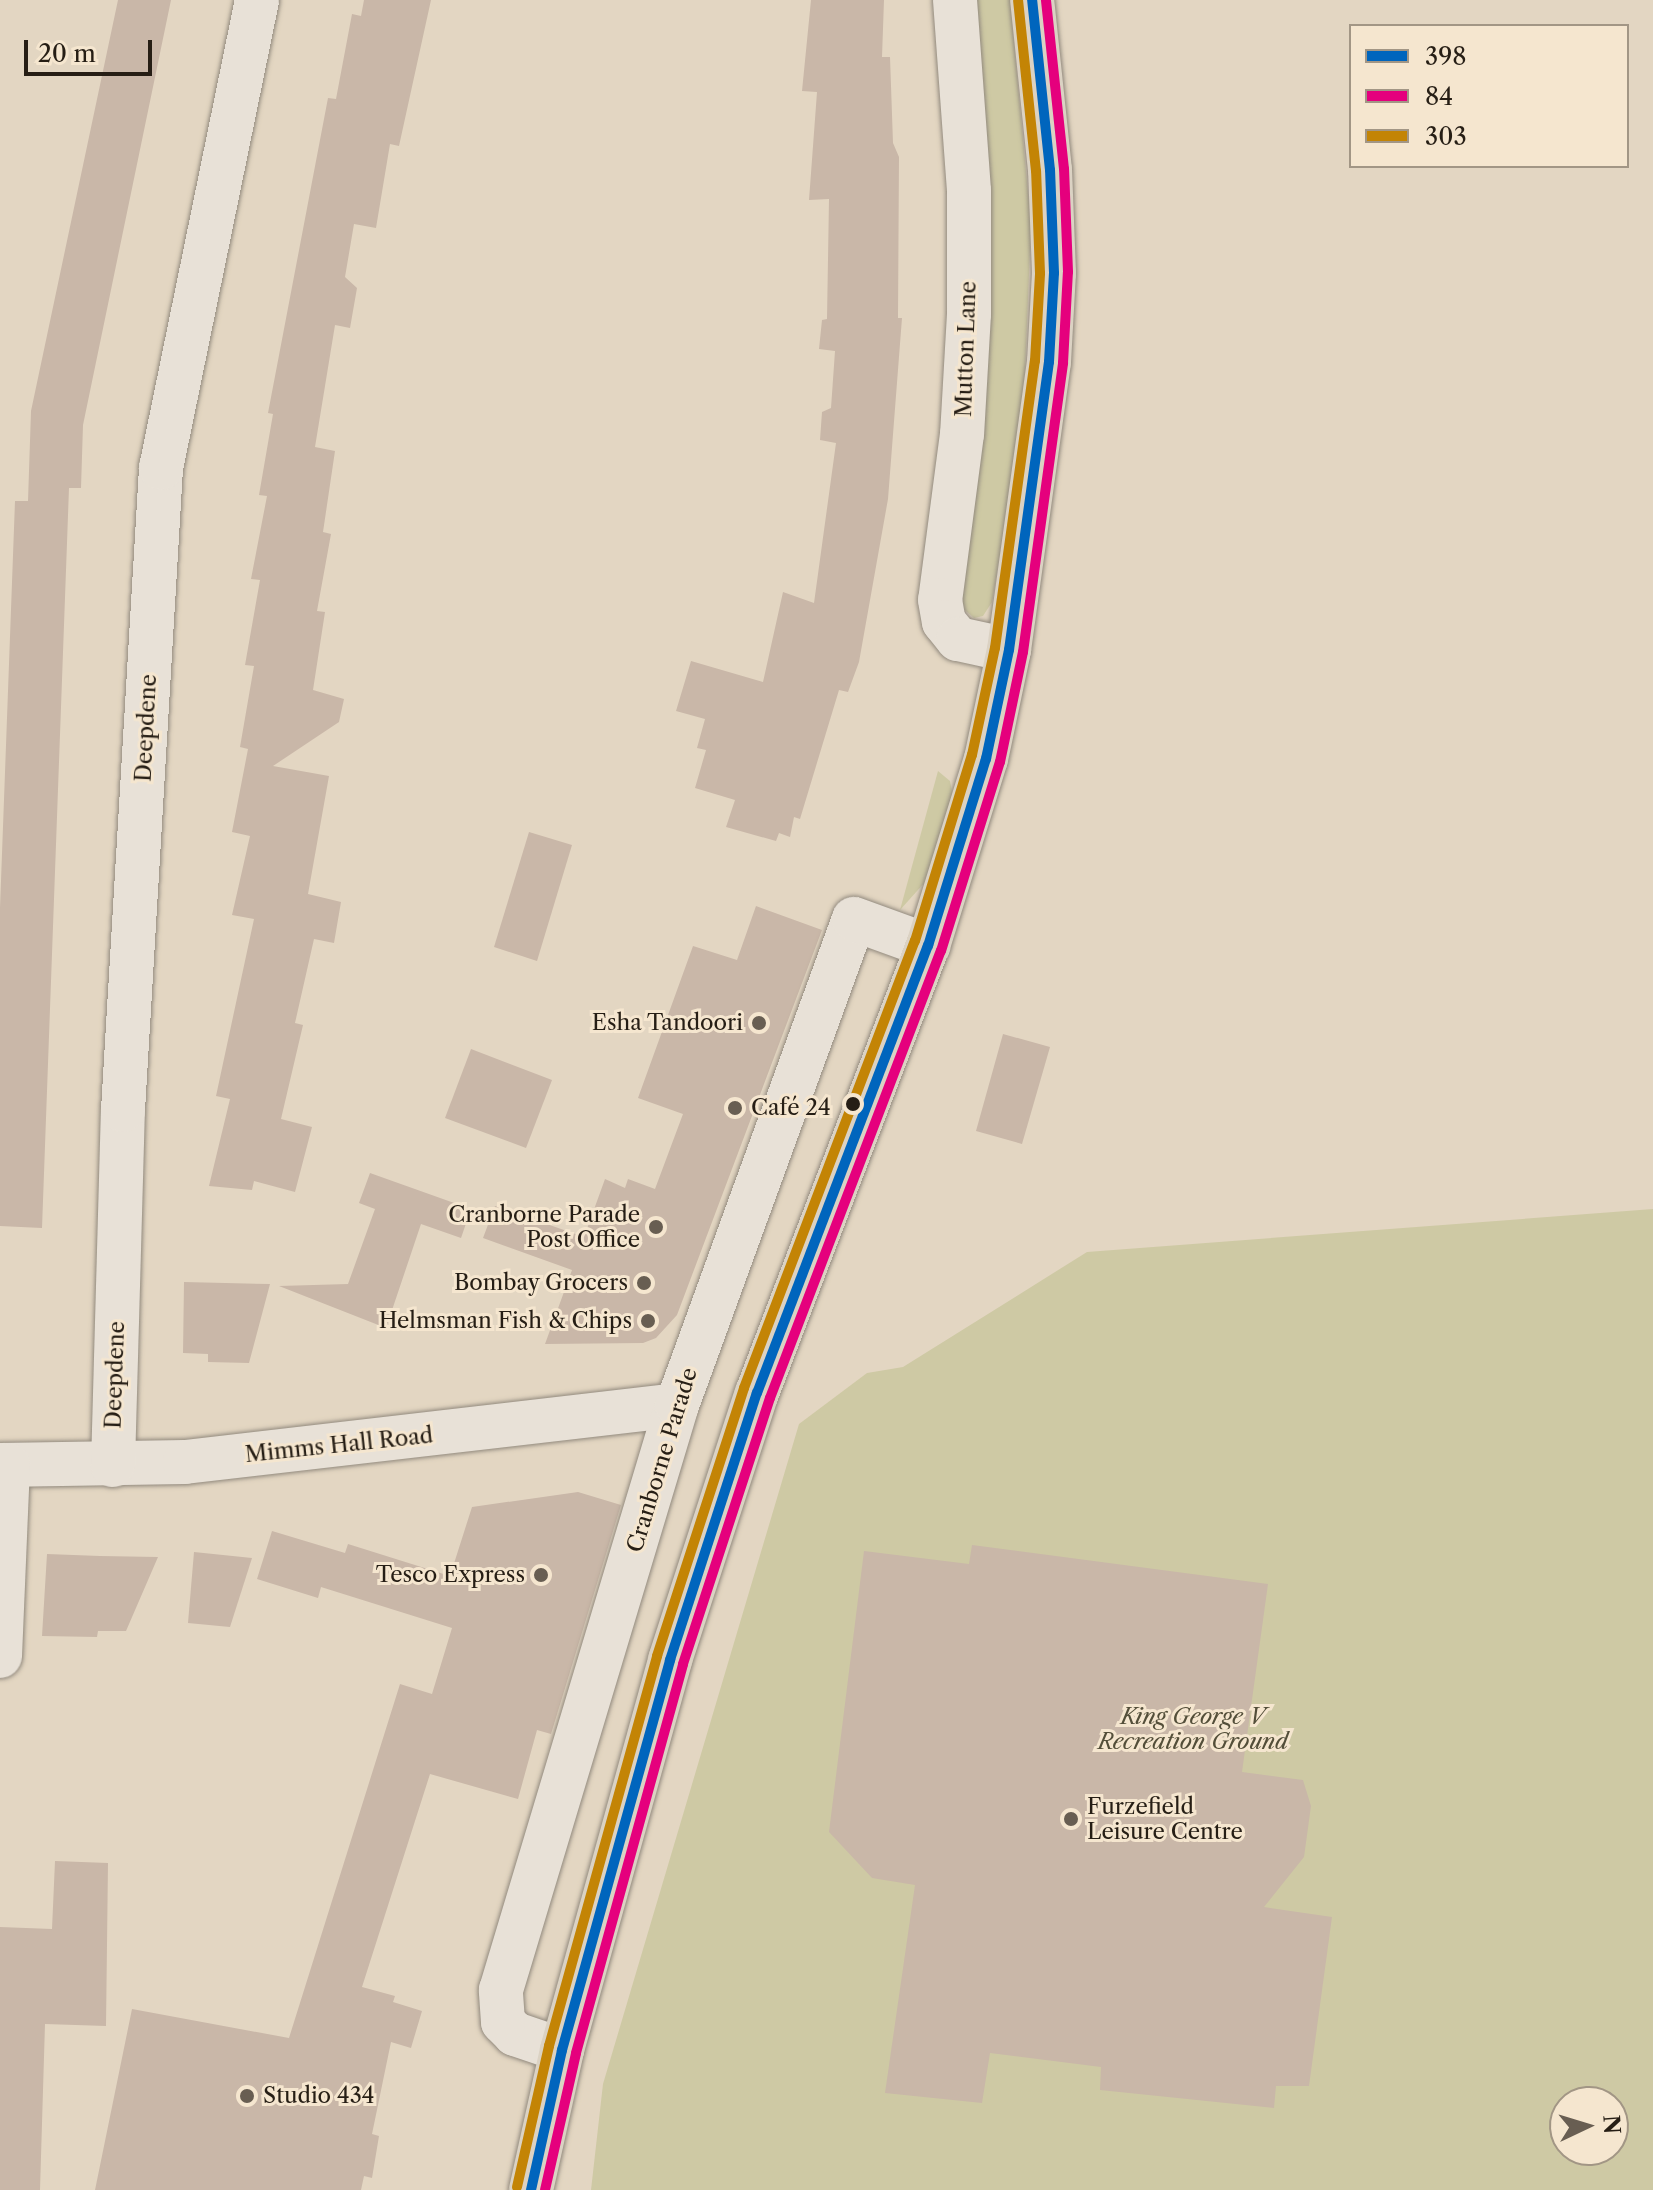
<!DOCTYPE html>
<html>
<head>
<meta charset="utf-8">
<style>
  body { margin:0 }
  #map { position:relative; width:1653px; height:2190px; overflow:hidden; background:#e3d6c2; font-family:"Libre Caslon Text",serif }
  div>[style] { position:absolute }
  .green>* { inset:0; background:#cec9a4 }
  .building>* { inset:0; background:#c9b7a8 }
  .roads { filter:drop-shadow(0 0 2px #928a7e) drop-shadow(0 0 2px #928a7e) }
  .minor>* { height:44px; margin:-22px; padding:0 22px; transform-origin:22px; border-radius:22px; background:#e8e1d7 }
  .major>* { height:44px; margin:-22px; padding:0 22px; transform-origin:22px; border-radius:22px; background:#dbd2c3 }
  .bus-1>* { height:10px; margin:-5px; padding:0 5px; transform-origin:5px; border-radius:5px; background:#0065bd }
  .bus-2>* { height:10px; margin:-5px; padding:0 5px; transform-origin:5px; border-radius:5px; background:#e5007d }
  .bus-3>* { height:10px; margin:-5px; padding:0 5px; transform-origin:5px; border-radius:5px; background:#c38405 }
  .dots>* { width:22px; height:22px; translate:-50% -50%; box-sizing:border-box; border:4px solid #f5e6cf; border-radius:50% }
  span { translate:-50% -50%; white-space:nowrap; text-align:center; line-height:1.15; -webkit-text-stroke:6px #f5e6cf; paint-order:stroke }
  .street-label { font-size:22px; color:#261e15 }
  .poi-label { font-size:22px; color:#261e15 }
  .right { translate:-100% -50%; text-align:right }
  .left { translate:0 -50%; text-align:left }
  .park-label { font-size:22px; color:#534e39; font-style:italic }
  .legend { position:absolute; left:1349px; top:24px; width:280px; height:144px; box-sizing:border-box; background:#f5e6cf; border:2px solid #a29685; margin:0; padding:10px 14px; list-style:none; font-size:24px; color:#261e15 }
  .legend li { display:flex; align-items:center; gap:16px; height:40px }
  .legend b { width:40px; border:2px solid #a29685 }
  .north { position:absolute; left:1549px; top:2086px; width:80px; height:80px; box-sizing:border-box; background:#f5e6cf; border:2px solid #a29685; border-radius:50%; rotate:86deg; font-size:22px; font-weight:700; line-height:32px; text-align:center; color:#261e15 }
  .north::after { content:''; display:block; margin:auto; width:28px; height:36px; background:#685e52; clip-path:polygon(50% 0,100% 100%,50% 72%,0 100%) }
  .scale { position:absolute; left:24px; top:40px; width:128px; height:36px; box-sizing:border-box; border:4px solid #261e15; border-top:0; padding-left:10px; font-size:24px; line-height:28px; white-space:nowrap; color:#261e15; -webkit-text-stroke:6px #f5e6cf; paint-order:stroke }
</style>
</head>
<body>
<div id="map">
  <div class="green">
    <i style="clip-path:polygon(974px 0,1010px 0,1031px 225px,1025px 372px,1014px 471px,992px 602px,983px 616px,974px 618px,959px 605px)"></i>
    <i style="clip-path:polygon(938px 771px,950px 781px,953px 797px,926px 881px,900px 910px)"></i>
    <i style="clip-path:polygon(evenodd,1653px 1209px,1653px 2190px,591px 2190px,603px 2084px,799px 1424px,867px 1373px,903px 1367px,1087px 1252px,1653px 1209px,1565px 2102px,1613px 2102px,1613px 2150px,1565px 2150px,1565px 2102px)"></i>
  </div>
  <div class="building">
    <i style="clip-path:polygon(118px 0,171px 0,83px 425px,81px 488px,69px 488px,42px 1228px,0 1226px,0 908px,15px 501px,28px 501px,31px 411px)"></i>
    <i style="clip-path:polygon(364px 0,431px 0,399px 146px,390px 144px,376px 228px,354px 224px,345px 277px,357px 288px,350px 328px,335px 325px,315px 447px,335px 451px,323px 532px,331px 534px,317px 611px,325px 612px,313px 690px,344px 699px,339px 722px,273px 766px,329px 776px,308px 894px,341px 902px,334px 943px,314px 939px,295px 1023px,303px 1025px,281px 1119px,312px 1127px,295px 1192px,254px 1181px,252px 1190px,209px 1186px,230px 1099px,216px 1096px,254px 919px,232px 915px,250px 836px,232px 832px,248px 749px,240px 747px,254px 666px,245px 665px,260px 580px,251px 579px,267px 496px,259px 495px,273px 414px,268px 413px,328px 98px,336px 99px,352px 14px,361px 16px)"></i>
    <i style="clip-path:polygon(811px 0,884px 0,882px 57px,890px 57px,893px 143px,899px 157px,898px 318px,902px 318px,888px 499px,859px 662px,848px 692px,839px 690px,800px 819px,794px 817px,790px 837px,779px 833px,776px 841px,726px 827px,735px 800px,695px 788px,706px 750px,697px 748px,705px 719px,676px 711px,691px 661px,763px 682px,783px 592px,814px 603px,836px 443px,820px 440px,822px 412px,831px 408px,835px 351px,819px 349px,822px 320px,827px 319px,829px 199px,809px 200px,817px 92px,802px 91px)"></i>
    <i style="clip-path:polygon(529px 832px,572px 845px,537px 961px,494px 947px)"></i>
    <i style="clip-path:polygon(756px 906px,822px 930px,677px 1315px,656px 1338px,643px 1343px,545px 1344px,572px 1270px,483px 1238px,495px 1206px,584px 1237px,605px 1179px,625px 1188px,628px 1179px,655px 1189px,683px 1114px,638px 1098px,693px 946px,737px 960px)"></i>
    <i style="clip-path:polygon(1003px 1034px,1050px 1047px,1022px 1144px,976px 1131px)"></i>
    <i style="clip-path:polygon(471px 1049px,552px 1080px,526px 1148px,445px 1118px)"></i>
    <i style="clip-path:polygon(370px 1173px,471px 1209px,461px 1238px,421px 1224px,386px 1328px,279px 1286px,348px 1284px,375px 1209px,359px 1203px)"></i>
    <i style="clip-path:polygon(184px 1282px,270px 1284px,249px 1363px,208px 1362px,208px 1354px,183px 1353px)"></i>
    <i style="clip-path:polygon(578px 1492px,621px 1505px,551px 1734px,537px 1730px,518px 1799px,430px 1774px,362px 1987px,395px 1996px,393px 2002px,422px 2011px,411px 2048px,391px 2042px,372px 2134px,379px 2136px,372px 2178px,364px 2176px,361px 2190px,95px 2190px,132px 2009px,289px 2038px,400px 1684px,432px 1694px,452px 1628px,321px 1587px,318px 1598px,257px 1579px,272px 1531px,345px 1553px,348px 1544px,450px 1576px,472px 1507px)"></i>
    <i style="clip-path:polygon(972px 1545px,1268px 1584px,1242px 1772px,1303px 1780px,1311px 1806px,1304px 1857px,1264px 1907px,1332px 1917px,1309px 2086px,1276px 2086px,1274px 2108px,1100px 2090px,1101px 2067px,990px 2053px,982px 2103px,885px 2093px,915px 1885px,872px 1878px,829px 1832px,864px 1551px,969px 1564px)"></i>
    <i style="clip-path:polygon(194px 1552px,252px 1558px,230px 1627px,188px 1623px)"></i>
    <i style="clip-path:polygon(47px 1554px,100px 1556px,158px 1557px,126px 1631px,98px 1631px,97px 1637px,42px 1636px)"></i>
    <i style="clip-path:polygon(55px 1861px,108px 1863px,106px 2026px,45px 2024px,40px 2190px,0 2190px,0 1927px,52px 1929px)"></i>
  </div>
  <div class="roads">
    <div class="minor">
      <i style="left:955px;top:0;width:192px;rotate:85.8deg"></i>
      <i style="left:969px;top:191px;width:123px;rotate:90deg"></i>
      <i style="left:969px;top:314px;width:120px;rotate:93.3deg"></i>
      <i style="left:962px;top:434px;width:167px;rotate:97.5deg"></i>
      <i style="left:940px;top:600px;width:22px;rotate:80deg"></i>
      <i style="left:944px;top:622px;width:22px;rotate:51deg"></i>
      <i style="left:958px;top:639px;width:52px;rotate:12.2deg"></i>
      <i style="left:0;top:1465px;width:185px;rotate:-0.9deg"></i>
      <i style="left:185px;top:1462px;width:495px;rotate:-6.6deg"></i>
      <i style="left:113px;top:1465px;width:355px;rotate:-88.4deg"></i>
      <i style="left:123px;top:1110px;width:643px;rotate:-86.61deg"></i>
      <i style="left:161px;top:468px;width:478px;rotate:-78.4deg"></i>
      <i style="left:0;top:1656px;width:191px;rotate:-87.6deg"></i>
      <i style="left:562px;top:2050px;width:50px;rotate:-161.2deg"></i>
      <i style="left:515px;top:2034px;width:17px;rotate:-135deg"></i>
      <i style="left:503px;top:2022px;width:32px;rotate:-94deg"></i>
      <i style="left:501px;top:1990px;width:611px;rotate:-73.26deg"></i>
      <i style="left:677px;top:1405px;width:517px;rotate:-69.99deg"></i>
      <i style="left:854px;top:919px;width:79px;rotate:20deg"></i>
    </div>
    <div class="major">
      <i style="left:531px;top:2190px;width:143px;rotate:-77.5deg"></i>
      <i style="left:562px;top:2050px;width:405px;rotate:-74.5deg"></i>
      <i style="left:670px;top:1660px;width:281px;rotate:-72deg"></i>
      <i style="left:757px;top:1393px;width:479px;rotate:-69.1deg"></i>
      <i style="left:928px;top:946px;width:196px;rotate:-72.8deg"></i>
      <i style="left:986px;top:759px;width:111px;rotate:-78.1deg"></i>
      <i style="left:1009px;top:650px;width:291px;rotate:-82.1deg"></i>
      <i style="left:1049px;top:362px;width:89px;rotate:-86.8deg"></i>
      <i style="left:1054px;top:273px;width:103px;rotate:-92.2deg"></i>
      <i style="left:1050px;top:170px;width:171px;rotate:-96deg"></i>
    </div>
  </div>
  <div class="bus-1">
    <i style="left:531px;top:2190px;width:143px;rotate:-77.5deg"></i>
    <i style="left:562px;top:2050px;width:405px;rotate:-74.5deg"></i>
    <i style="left:670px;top:1660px;width:281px;rotate:-72deg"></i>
    <i style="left:757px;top:1393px;width:479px;rotate:-69.1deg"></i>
    <i style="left:928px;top:946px;width:196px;rotate:-72.8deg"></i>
    <i style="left:986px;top:759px;width:111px;rotate:-78.1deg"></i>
    <i style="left:1009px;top:650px;width:291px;rotate:-82.1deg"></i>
    <i style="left:1049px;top:362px;width:89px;rotate:-86.8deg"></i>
    <i style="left:1054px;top:273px;width:103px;rotate:-92.2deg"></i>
    <i style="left:1050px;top:170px;width:171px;rotate:-96deg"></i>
  </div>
  <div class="bus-2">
    <i style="left:545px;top:2190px;width:140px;rotate:-77.2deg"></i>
    <i style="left:576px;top:2053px;width:403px;rotate:-74.6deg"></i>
    <i style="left:683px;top:1664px;width:280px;rotate:-71.9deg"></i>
    <i style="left:770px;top:1398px;width:479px;rotate:-69.1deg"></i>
    <i style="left:941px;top:951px;width:198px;rotate:-72.7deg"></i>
    <i style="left:1000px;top:762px;width:112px;rotate:-78.2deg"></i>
    <i style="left:1023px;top:652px;width:292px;rotate:-82.1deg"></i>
    <i style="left:1063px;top:363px;width:91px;rotate:-86.9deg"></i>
    <i style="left:1068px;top:272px;width:103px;rotate:-92.2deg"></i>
    <i style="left:1064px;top:169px;width:170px;rotate:-96.1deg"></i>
  </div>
  <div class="bus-3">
    <i style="left:517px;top:2187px;width:145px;rotate:-77.2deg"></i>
    <i style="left:549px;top:2046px;width:405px;rotate:-74.5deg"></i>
    <i style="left:657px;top:1656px;width:282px;rotate:-72deg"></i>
    <i style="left:744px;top:1388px;width:479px;rotate:-69.1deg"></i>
    <i style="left:915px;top:941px;width:195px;rotate:-73deg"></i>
    <i style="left:972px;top:755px;width:109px;rotate:-77.9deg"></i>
    <i style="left:995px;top:648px;width:290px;rotate:-82.1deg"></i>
    <i style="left:1035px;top:361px;width:88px;rotate:-86.7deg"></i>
    <i style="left:1040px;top:273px;width:102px;rotate:-92.2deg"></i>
    <i style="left:1036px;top:171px;width:171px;rotate:-96deg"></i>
  </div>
  <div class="dots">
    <i style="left:759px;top:1023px;background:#685e52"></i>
    <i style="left:853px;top:1104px;background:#261e15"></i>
    <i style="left:735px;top:1108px;background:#685e52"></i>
    <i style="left:656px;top:1227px;background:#685e52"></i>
    <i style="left:644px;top:1283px;background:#685e52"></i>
    <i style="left:648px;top:1321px;background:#685e52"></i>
    <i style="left:541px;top:1575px;background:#685e52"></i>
    <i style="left:1071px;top:1819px;background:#685e52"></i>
    <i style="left:247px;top:2096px;background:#685e52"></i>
  </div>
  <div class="street-label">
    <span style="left:966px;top:349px;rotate:-88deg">Mutton Lane</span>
    <span style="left:146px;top:728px;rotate:-87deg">Deepdene</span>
    <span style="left:115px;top:1375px;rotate:-88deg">Deepdene</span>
    <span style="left:339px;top:1445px;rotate:-6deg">Mimms Hall Road</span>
    <span style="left:662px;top:1460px;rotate:-73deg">Cranborne Parade</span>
  </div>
  <div class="poi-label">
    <span class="right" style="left:743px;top:1023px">Esha Tandoori</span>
    <span class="left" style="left:751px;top:1108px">Café 24</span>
    <span class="right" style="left:640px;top:1227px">Cranborne Parade<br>Post Office</span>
    <span class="right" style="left:628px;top:1283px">Bombay Grocers</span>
    <span class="right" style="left:632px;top:1321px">Helmsman Fish &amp; Chips</span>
    <span class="right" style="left:525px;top:1575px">Tesco Express</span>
    <span class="left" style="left:1087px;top:1819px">Furzefield<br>Leisure Centre</span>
    <span class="left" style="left:263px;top:2096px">Studio 434</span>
  </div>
  <div class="park-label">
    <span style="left:1193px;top:1729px">King George V<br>Recreation Ground</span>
  </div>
  <ul class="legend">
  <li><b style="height:10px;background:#0065bd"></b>398</li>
  <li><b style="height:10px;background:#e5007d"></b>84</li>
  <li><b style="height:10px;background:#c38405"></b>303</li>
  </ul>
  <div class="north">N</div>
  <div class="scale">20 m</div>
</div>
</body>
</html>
